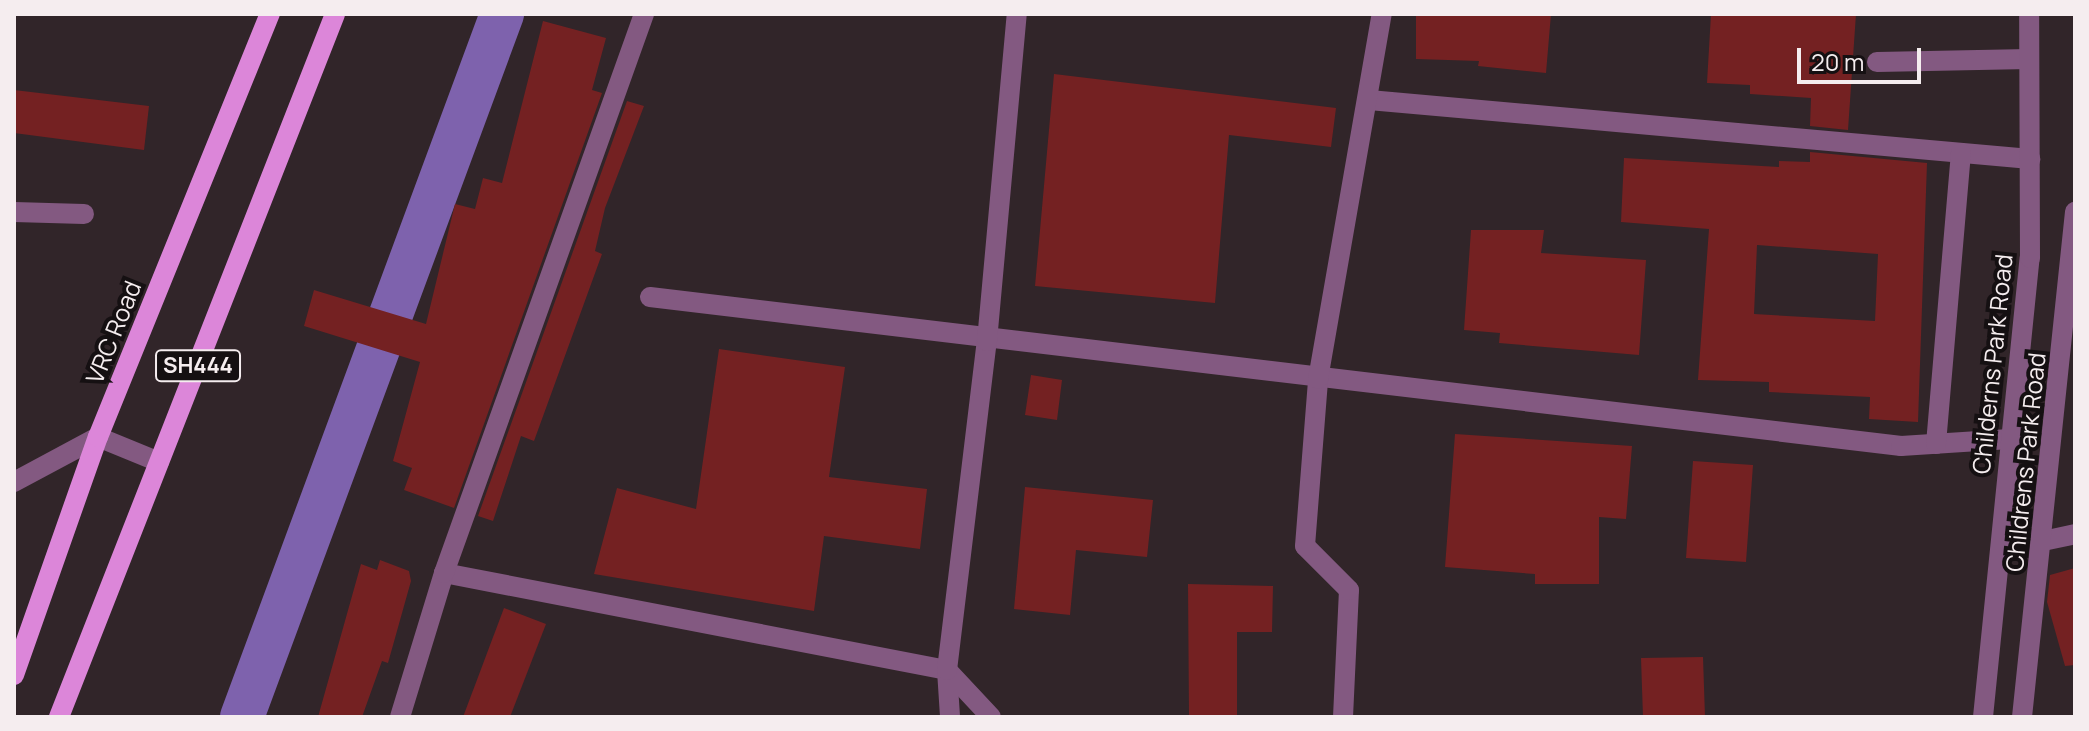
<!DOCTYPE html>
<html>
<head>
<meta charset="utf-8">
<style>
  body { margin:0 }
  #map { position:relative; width:2089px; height:731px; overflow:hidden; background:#312529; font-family:Manrope,sans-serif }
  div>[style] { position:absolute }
  .canal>* { height:44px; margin:-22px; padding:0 22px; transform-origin:22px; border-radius:22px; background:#7e62ad }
  .building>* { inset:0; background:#742122 }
  .minor>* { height:20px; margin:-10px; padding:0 10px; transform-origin:10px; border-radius:10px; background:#835981 }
  .tertiary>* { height:20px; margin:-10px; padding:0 10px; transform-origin:10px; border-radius:10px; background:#835981 }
  .primary>* { height:20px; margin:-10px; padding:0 10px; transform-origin:10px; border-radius:10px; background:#dc86d9 }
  span { translate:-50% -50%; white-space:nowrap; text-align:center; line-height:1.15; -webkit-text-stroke:8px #151012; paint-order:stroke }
  .shield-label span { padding:2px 6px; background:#151012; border:2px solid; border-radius:6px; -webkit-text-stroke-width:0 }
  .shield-label { font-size:22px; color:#f5edef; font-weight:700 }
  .street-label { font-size:24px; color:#f5edef }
  .frame { position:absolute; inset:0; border:16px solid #f5edef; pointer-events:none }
  .scale { position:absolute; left:1797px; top:48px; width:124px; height:36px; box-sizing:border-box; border:4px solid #f5edef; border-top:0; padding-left:10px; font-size:24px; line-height:28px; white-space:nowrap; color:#f5edef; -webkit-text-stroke:6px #151012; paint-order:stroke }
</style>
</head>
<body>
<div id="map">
  <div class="canal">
    <i style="left:242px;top:717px;width:750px;rotate:-69.7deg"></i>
  </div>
  <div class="building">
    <i style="clip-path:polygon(1416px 14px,1551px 14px,1546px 73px,1478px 66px,1479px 61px,1416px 59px)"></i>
    <i style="clip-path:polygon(1711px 14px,1856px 14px,1848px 130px,1810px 126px,1811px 98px,1750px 94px,1750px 85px,1707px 83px)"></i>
    <i style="clip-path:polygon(543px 21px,606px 38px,592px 90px,602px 93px,454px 508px,404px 490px,412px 468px,393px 461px,420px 362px,304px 326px,314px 290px,426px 324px,455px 204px,475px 209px,483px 178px,502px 183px)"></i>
    <i style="clip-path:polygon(1054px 74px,1336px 108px,1331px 147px,1229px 135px,1215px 303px,1035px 286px)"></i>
    <i style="clip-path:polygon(14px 90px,149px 106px,144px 150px,14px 133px)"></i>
    <i style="clip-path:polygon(627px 101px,644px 106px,605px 208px,595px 251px,602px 254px,534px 441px,521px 436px,493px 521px,478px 516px)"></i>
    <i style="clip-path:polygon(evenodd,1810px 152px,1927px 163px,1918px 422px,1869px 419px,1870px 397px,1769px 392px,1769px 382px,1698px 380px,1709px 229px,1621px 222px,1624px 158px,1779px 167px,1779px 161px,1810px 162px,1810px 152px,1757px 245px,1878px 254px,1875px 321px,1754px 314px,1757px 245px)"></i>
    <i style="clip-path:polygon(1471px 230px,1544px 230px,1541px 253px,1646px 260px,1639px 355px,1499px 343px,1500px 333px,1464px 330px)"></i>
    <i style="clip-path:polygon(719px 349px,845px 367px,829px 477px,927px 489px,920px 549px,824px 536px,814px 611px,594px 574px,617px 488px,696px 509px)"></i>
    <i style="clip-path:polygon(1031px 375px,1062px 380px,1057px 420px,1025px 415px)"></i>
    <i style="clip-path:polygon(1455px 434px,1632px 446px,1626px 519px,1599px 517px,1599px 584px,1535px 584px,1535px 574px,1445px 567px)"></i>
    <i style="clip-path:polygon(1693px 461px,1753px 465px,1746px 562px,1686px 558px)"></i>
    <i style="clip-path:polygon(1025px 487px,1153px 500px,1147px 557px,1076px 550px,1070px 615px,1014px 609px)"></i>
    <i style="clip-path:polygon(380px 560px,409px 571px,411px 581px,388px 663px,382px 661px,362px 717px,318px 717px,361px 564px,377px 570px)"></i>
    <i style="clip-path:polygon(2075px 568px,2075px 665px,2065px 666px,2047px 602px,2050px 575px)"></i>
    <i style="clip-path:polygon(1188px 584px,1273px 586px,1272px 632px,1237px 632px,1237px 717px,1189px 717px)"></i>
    <i style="clip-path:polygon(504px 608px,546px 624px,510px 717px,463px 717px)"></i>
    <i style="clip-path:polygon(1703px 657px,1705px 717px,1643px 717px,1641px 658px)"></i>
  </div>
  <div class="minor">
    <i style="left:1877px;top:62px;width:152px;rotate:-1.1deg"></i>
    <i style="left:1369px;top:100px;width:664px;rotate:5.1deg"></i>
    <i style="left:14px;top:212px;width:70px;rotate:1.6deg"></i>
    <i style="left:650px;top:297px;width:1260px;rotate:6.79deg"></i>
    <i style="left:1901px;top:446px;width:109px;rotate:-3.7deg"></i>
    <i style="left:1936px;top:444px;width:292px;rotate:-85.1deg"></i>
    <i style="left:14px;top:482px;width:95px;rotate:-28.2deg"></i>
    <i style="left:98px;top:437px;width:66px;rotate:22.3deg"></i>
    <i style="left:2043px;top:541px;width:33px;rotate:-12deg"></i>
    <i style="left:444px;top:573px;width:512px;rotate:10.92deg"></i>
    <i style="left:947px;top:670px;width:47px;rotate:86.3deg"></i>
    <i style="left:400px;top:717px;width:151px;rotate:-73deg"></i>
    <i style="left:444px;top:573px;width:594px;rotate:-70.31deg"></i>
    <i style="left:991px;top:717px;width:64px;rotate:-133.1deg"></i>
    <i style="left:947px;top:670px;width:331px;rotate:-83.1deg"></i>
    <i style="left:987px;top:341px;width:328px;rotate:-84.8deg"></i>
    <i style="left:1343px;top:717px;width:127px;rotate:-87.3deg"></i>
    <i style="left:1349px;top:590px;width:62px;rotate:-135deg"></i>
    <i style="left:1305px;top:546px;width:168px;rotate:-85.5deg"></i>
    <i style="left:1318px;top:379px;width:371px;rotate:-80.1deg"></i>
  </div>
  <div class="tertiary">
    <i style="left:1983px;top:717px;width:461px;rotate:-84.2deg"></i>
    <i style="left:2030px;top:258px;width:244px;rotate:-90.2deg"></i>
    <i style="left:2022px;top:717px;width:508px;rotate:-84.01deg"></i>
  </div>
  <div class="primary">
    <i style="left:14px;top:675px;width:252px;rotate:-70.6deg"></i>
    <i style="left:98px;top:437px;width:457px;rotate:-67.9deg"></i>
    <i style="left:59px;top:717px;width:755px;rotate:-68.56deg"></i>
  </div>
  <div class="shield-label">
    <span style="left:198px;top:366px">SH444</span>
  </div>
  <div class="street-label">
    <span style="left:113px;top:332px;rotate:-68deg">VRC Road</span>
    <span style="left:1992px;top:364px;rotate:-84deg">Childerns Park Road</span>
    <span style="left:2025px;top:462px;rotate:-84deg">Childrens Park Road</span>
  </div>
  <div class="frame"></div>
  <div class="scale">20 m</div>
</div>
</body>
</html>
